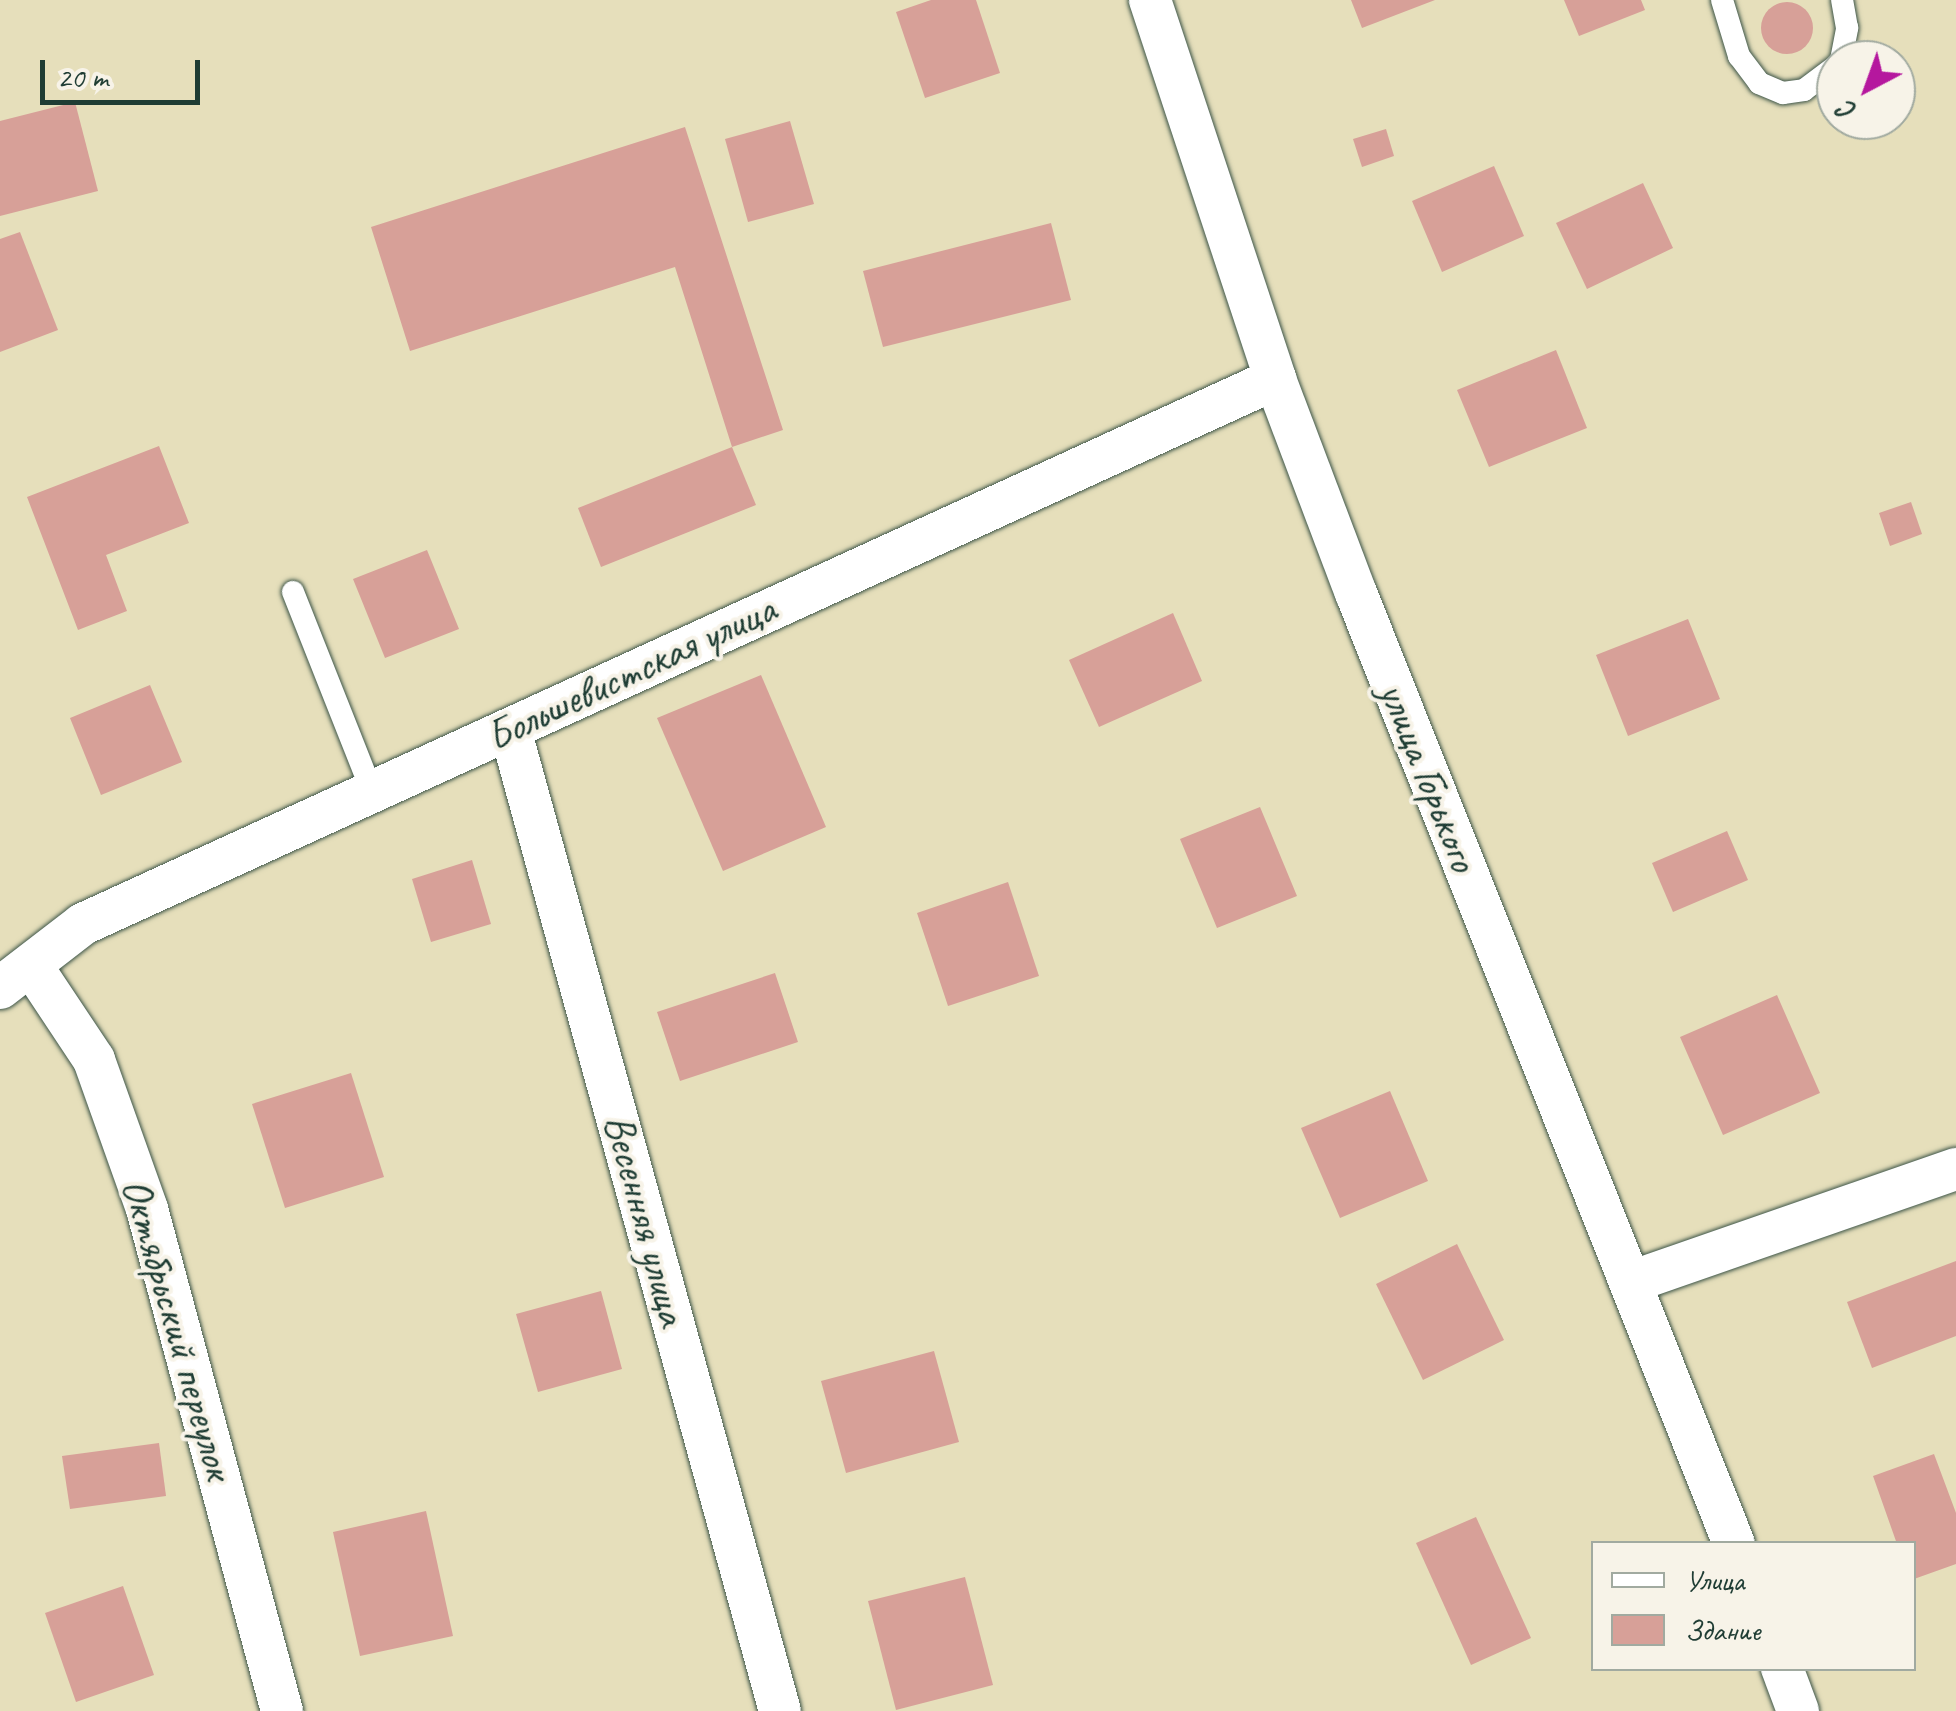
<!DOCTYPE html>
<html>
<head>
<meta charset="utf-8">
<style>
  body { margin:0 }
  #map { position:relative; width:1956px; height:1711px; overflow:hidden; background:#e6dfbb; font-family:Caveat,sans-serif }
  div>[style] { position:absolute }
  .building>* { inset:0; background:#d7a098 }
  .round { border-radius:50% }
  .roads { filter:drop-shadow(0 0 2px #3d5548) drop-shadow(0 0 2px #3d5548) }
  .lane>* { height:22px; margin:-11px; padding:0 11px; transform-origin:11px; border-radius:11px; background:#fff }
  .street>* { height:42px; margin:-21px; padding:0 21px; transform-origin:21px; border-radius:21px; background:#fff }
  span { translate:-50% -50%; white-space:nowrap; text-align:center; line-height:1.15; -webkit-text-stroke:8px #f7f3e8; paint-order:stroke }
  .street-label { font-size:42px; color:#1f3d34 }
  .legend { position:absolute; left:1591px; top:1541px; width:325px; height:130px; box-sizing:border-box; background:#f7f3e8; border:2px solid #a1aaa0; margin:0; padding:12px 18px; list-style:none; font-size:30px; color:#1f3d34 }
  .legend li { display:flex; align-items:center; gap:20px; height:50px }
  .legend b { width:50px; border:2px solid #a1aaa0 }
  .north { position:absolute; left:1816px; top:40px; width:100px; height:100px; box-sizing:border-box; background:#f7f3e8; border:2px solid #a1aaa0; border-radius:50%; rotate:221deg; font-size:28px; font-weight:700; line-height:40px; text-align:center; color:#1f3d34 }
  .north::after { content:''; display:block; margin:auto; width:35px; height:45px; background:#b5179e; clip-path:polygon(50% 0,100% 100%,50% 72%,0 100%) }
  .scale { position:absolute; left:40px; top:60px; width:160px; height:45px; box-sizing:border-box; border:5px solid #1f3d34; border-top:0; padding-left:12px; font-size:30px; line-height:35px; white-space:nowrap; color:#1f3d34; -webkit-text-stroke:8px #f7f3e8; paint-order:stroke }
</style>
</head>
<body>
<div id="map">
  <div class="building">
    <i style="clip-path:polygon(931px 0,976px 0,1000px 73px,925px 98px,896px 12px)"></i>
    <i style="clip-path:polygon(1351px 0,1435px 0,1362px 28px)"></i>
    <i style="clip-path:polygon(1564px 0,1641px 0,1645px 10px,1579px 36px)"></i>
    <i class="round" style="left:1761px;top:2px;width:52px;height:52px"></i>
    <i style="clip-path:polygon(75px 102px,98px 191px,0 216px,0 121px)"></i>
    <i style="clip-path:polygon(790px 121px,814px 204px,748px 222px,725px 139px)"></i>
    <i style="clip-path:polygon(685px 127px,783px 430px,732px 447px,675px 267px,410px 351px,371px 227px)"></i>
    <i style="clip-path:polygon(1386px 129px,1394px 156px,1362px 167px,1353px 139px)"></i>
    <i style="clip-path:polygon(1494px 166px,1524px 236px,1442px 272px,1412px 201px)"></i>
    <i style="clip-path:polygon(1643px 183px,1673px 248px,1587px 289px,1556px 223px)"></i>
    <i style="clip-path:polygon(1051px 223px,1071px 300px,883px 347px,863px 271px)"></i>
    <i style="clip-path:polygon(20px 232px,58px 330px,0 352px,0 239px)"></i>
    <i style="clip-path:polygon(1556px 350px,1587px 428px,1489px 467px,1457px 390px)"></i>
    <i style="clip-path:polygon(159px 446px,189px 523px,106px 555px,127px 611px,78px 630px,27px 497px)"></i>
    <i style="clip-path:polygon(732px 447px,756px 505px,601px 567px,578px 508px)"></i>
    <i style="clip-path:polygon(1911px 502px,1922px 534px,1890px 546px,1879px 513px)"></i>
    <i style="clip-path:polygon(427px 550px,459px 629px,385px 658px,353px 579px)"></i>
    <i style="clip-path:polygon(1173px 613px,1202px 681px,1099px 727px,1069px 660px)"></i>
    <i style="clip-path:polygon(1688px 619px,1720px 699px,1628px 736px,1596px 655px)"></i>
    <i style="clip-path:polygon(761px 675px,826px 827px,723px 871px,657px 718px)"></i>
    <i style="clip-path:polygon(150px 685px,182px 762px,101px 795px,70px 718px)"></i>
    <i style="clip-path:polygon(1260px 807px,1297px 896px,1217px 928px,1180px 839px)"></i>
    <i style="clip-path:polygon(1727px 831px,1748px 880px,1673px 912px,1652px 863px)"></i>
    <i style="clip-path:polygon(472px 860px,491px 924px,431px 942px,412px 879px)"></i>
    <i style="clip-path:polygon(1008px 882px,1039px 976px,948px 1006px,917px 913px)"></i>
    <i style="clip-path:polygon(775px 973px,798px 1042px,680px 1081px,657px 1012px)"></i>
    <i style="clip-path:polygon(1777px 995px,1820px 1093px,1723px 1135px,1680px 1037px)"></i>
    <i style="clip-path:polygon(351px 1073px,384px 1177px,285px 1208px,252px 1104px)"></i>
    <i style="clip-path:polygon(1390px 1091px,1428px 1181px,1340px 1218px,1301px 1128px)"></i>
    <i style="clip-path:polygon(1457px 1244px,1504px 1340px,1423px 1380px,1376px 1284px)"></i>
    <i style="clip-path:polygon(1956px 1261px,1956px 1336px,1872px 1368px,1847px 1302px)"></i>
    <i style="clip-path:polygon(601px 1291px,622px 1369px,538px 1392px,516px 1314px)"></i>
    <i style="clip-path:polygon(934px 1351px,959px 1442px,846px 1473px,821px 1381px)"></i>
    <i style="clip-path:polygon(159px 1443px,166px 1496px,70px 1509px,62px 1456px)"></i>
    <i style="clip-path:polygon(1934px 1454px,1956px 1513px,1956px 1564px,1914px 1579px,1914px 1544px,1897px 1544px,1873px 1476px)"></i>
    <i style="clip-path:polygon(426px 1511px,453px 1636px,360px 1656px,333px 1532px)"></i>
    <i style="clip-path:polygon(1476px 1517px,1531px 1638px,1471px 1665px,1416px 1543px)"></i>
    <i style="clip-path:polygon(965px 1577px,993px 1685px,896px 1710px,868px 1601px)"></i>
    <i style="clip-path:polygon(123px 1586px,154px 1675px,76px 1702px,45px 1613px)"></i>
  </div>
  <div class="roads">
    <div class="lane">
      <i style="left:1722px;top:0;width:59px;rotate:73.1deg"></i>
      <i style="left:1739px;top:56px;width:34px;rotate:53deg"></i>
      <i style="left:1759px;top:83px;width:26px;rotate:23deg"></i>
      <i style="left:1783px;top:93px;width:21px;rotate:-8deg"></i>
      <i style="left:1804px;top:90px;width:40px;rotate:-37deg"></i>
      <i style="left:1841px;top:60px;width:33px;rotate:-79deg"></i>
      <i style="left:1847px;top:28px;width:28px;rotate:-100deg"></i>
      <i style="left:293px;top:592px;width:215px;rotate:68.4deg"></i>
    </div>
    <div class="street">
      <i style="left:1150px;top:0;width:399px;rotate:71.7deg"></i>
      <i style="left:1275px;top:379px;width:229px;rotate:69.3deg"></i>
      <i style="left:1356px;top:593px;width:1023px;rotate:68.32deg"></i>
      <i style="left:510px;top:729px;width:1018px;rotate:74.63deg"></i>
      <i style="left:31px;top:965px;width:114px;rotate:56.4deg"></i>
      <i style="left:94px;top:1060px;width:158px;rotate:70.4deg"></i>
      <i style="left:147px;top:1209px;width:520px;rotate:74.95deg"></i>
      <i style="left:0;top:988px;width:105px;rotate:-37.6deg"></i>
      <i style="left:83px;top:924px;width:1311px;rotate:-24.57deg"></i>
      <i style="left:1631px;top:1282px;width:344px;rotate:-19.2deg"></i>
      <i style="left:1782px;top:1668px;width:46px;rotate:69.6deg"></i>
    </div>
  </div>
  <div class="street-label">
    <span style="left:631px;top:673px;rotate:-25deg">Большевистская улица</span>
    <span style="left:1428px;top:777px;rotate:68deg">улица Горького</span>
    <span style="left:645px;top:1220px;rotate:75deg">Весенняя улица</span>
    <span style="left:177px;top:1329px;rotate:74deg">Октябрьский переулок</span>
  </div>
  <ul class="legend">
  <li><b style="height:12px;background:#fff"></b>Улица</li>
  <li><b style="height:28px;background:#d7a098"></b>Здание</li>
  </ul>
  <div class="north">С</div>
  <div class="scale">20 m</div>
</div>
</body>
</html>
